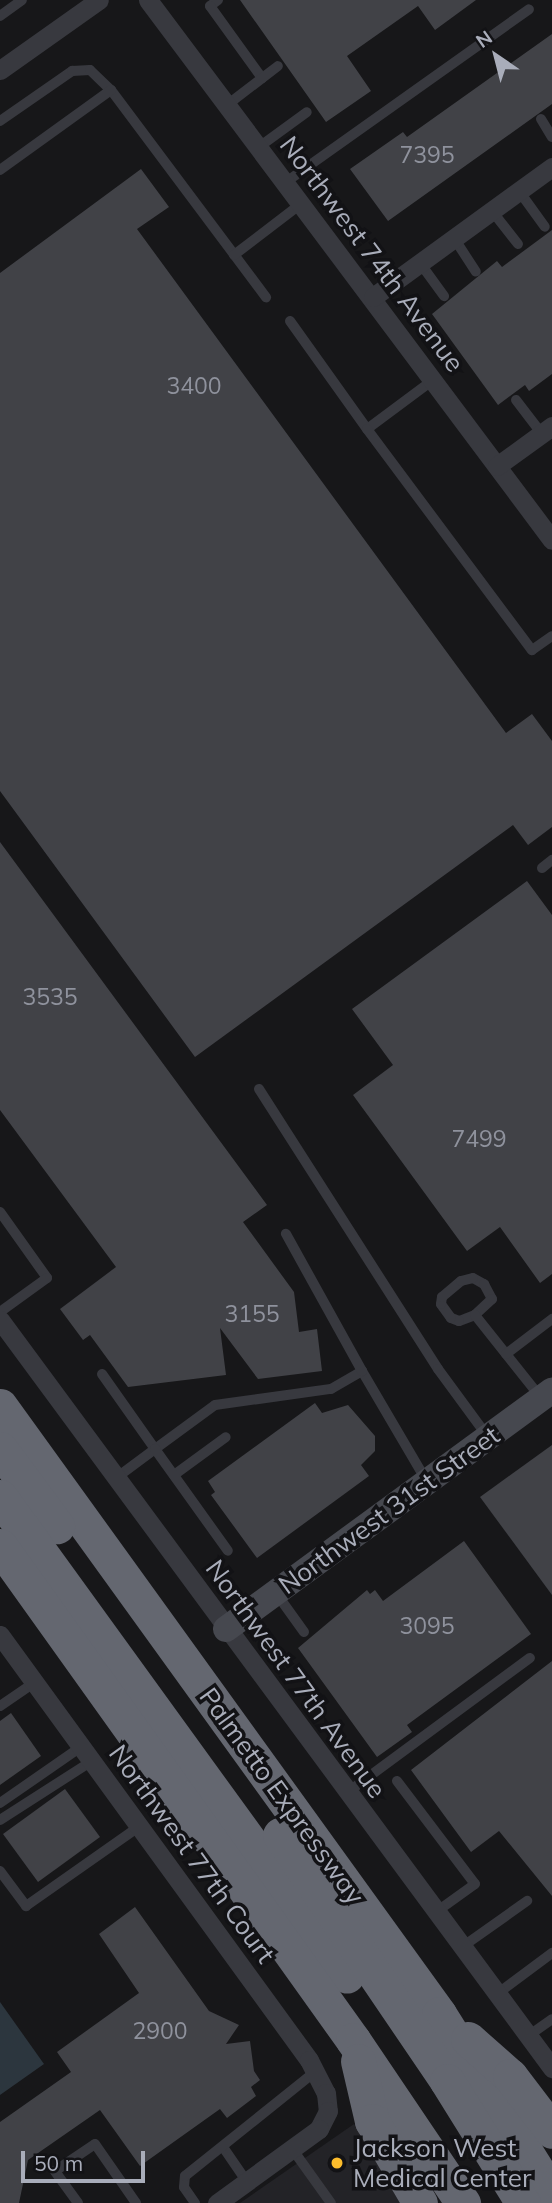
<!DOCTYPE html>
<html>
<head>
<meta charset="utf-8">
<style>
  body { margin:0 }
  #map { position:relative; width:552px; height:2203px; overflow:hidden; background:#171719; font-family:Mulish,sans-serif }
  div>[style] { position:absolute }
  .built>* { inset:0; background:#232327 }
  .water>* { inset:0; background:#2c363e }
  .building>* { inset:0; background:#414247 }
  .lane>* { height:10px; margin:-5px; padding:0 5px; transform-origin:5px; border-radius:5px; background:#38393f }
  .street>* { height:19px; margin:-9.5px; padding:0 9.5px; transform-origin:9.5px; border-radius:9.5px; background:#38393f }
  .secondary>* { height:26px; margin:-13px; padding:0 13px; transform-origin:13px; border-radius:13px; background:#46484f }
  .highway>* { height:35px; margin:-17.5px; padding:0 17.5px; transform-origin:17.5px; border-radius:17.5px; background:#646770 }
  .dots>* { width:19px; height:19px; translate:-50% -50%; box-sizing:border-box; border:4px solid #121215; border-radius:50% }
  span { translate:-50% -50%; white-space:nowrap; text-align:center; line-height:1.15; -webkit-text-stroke:7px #121215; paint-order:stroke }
  .number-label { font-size:23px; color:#8f929d }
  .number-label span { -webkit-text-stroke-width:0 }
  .street-label { font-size:26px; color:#a9adba }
  .poi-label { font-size:26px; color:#a9adba }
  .left { translate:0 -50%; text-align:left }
  .north { position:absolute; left:461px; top:21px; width:70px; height:70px; -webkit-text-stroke:5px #121215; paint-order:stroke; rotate:325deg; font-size:19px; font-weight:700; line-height:28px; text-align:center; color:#a9adba }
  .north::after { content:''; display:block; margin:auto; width:24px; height:32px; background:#a9adba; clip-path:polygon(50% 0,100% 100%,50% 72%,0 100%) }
  .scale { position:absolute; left:21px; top:2151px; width:124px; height:32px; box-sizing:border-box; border:4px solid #a9adba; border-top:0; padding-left:9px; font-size:21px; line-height:24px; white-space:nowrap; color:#a9adba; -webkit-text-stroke:5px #121215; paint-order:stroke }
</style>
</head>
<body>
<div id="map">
  <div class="built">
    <i style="clip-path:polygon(354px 2124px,400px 2203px,240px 2203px)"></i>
  </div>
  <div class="water">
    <i style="clip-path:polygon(0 2002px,44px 2064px,0 2095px)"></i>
  </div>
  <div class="building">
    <i style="clip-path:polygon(240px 0,476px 0,435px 30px,418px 6px,347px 56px,371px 91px,326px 122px)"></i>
    <i style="clip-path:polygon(552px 34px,552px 104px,388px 221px,350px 169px,403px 132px,407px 137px)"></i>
    <i style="clip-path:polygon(141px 169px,169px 207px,137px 229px,506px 733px,532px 714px,552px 741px,552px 827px,528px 845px,513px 825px,195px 1057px,0 791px,0 273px)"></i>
    <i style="clip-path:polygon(552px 230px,552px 374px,529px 391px,525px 385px,498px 405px,432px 314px,497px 261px,502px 267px)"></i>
    <i style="clip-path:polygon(0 842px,267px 1205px,243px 1222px,294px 1292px,299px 1332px,317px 1329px,322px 1371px,258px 1379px,220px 1328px,226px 1375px,128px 1387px,90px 1335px,83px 1340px,60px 1309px,116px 1267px,0 1110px)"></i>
    <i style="clip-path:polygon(527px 881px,552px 915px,552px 1274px,540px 1283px,500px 1227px,467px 1251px,353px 1095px,393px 1065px,352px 1009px)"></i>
    <i style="clip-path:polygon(315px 1403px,322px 1413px,348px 1405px,375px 1436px,375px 1451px,361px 1465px,369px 1476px,257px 1558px,211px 1495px,215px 1492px,208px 1481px)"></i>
    <i style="clip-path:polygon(552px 1445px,552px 1595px,480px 1497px)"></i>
    <i style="clip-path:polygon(464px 1541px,531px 1634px,407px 1725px,412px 1732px,377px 1757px,298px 1648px,367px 1590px,370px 1594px,375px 1590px,383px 1601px)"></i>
    <i style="clip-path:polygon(552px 1661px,552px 1896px,499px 1831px,471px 1852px,411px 1770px)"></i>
    <i style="clip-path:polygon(11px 1713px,41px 1756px,0 1785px,0 1721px)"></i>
    <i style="clip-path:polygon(65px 1789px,100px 1837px,38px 1882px,3px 1834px)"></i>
    <i style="clip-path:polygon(135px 1907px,209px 2011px,239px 2025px,226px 2044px,250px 2041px,254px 2071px,260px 2080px,251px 2087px,256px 2096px,227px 2118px,220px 2109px,140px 2166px,100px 2110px,28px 2160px,19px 2203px,0 2203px,0 2122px,71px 2072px,57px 2052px,139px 1993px,99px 1934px)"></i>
  </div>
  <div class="lane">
    <i style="left:218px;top:0;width:10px;rotate:143deg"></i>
    <i style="left:210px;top:6px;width:89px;rotate:54.2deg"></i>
    <i style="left:0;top:16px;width:27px;rotate:-36deg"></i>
    <i style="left:227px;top:105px;width:64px;rotate:-37.4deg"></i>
    <i style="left:541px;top:119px;width:21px;rotate:59deg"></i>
    <i style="left:0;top:121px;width:88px;rotate:-34.8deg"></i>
    <i style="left:72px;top:71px;width:18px;rotate:-3deg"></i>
    <i style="left:90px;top:70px;width:29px;rotate:44deg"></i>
    <i style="left:111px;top:90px;width:259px;rotate:53.2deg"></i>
    <i style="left:259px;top:147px;width:59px;rotate:-36.1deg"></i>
    <i style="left:0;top:170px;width:137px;rotate:-35.8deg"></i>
    <i style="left:286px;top:182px;width:298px;rotate:-35.4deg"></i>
    <i style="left:519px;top:191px;width:44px;rotate:54.2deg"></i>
    <i style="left:492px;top:211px;width:42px;rotate:51.8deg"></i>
    <i style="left:454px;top:238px;width:40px;rotate:57.1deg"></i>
    <i style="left:234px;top:255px;width:86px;rotate:-37.4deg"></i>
    <i style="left:420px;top:263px;width:41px;rotate:54deg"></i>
    <i style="left:290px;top:321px;width:133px;rotate:54.5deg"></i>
    <i style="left:433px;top:380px;width:82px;rotate:143.4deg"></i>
    <i style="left:367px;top:429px;width:276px;rotate:53.3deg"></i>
    <i style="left:532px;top:650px;width:24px;rotate:-35deg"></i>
    <i style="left:516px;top:400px;width:43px;rotate:52.6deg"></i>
    <i style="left:542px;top:868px;width:13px;rotate:-39deg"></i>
    <i style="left:259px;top:1089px;width:332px;rotate:57.4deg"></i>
    <i style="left:438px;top:1369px;width:84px;rotate:53.7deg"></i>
    <i style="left:0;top:1212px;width:81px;rotate:54.5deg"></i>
    <i style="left:47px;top:1278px;width:58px;rotate:144.1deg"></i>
    <i style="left:473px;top:1278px;width:13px;rotate:29deg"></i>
    <i style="left:484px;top:1284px;width:17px;rotate:62deg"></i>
    <i style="left:492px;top:1299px;width:23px;rotate:137deg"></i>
    <i style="left:475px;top:1315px;width:17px;rotate:159deg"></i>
    <i style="left:459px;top:1321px;width:9px;rotate:-159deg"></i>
    <i style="left:451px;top:1318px;width:17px;rotate:-126deg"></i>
    <i style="left:441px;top:1304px;width:7px;rotate:-82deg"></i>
    <i style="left:442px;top:1297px;width:25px;rotate:-40deg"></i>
    <i style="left:461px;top:1281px;width:12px;rotate:-14deg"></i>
    <i style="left:475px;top:1315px;width:106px;rotate:51.5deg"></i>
    <i style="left:506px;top:1354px;width:58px;rotate:-37.3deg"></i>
    <i style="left:362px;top:1371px;width:129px;rotate:59.6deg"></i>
    <i style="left:102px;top:1374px;width:92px;rotate:54.8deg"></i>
    <i style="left:155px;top:1449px;width:74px;rotate:-36.3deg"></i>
    <i style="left:215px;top:1405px;width:117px;rotate:-7.9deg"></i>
    <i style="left:331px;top:1389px;width:36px;rotate:-30deg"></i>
    <i style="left:362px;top:1371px;width:157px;rotate:-119deg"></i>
    <i style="left:174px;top:1475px;width:64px;rotate:-36.2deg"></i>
    <i style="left:116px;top:1478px;width:49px;rotate:-36.6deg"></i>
    <i style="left:155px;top:1449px;width:125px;rotate:54.4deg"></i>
    <i style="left:276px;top:1593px;width:48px;rotate:54.3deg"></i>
    <i style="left:0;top:1706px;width:42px;rotate:-34.4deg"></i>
    <i style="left:397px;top:1781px;width:129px;rotate:52.9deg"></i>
    <i style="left:475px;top:1884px;width:48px;rotate:144.3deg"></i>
    <i style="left:348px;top:1792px;width:226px;rotate:-36.4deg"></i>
    <i style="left:0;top:1803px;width:98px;rotate:-34.7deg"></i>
    <i style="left:0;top:1820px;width:109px;rotate:-32.7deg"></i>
    <i style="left:0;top:1871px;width:44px;rotate:53.4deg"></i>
    <i style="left:26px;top:1906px;width:139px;rotate:-35.1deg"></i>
    <i style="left:462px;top:1947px;width:80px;rotate:-35.3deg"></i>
    <i style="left:497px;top:1994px;width:69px;rotate:-36.7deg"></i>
    <i style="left:528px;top:2036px;width:29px;rotate:-35deg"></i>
    <i style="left:223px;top:2147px;width:42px;rotate:55.6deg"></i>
    <i style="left:293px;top:2150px;width:65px;rotate:54.4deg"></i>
    <i style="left:78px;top:2203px;width:39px;rotate:-126deg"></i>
    <i style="left:55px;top:2171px;width:48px;rotate:-34deg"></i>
    <i style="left:95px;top:2144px;width:72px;rotate:55.2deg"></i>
    <i style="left:195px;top:2203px;width:19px;rotate:-125deg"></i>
    <i style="left:184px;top:2187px;width:11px;rotate:-85deg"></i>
    <i style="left:185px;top:2176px;width:168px;rotate:-38.7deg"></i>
  </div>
  <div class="street">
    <i style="left:148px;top:0;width:674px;rotate:53.2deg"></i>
    <i style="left:0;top:70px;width:121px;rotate:-35.3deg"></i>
    <i style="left:373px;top:297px;width:221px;rotate:-36deg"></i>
    <i style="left:497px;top:466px;width:68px;rotate:-36deg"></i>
    <i style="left:0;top:1320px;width:930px;rotate:53.57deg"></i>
    <i style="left:0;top:1635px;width:525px;rotate:53.98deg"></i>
    <i style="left:309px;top:2060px;width:37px;rotate:63deg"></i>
    <i style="left:326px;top:2093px;width:18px;rotate:84deg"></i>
    <i style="left:328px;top:2111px;width:20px;rotate:117deg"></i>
    <i style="left:319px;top:2129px;width:126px;rotate:144deg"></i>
  </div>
  <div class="secondary">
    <i style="left:226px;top:1629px;width:404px;rotate:-36.2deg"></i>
  </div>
  <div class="highway">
    <i style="left:0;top:1406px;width:750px;rotate:54.17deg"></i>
    <i style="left:439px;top:2014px;width:213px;rotate:57.9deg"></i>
    <i style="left:0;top:1449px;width:96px;rotate:53.5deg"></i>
    <i style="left:0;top:1497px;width:591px;rotate:54.08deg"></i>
    <i style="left:0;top:1546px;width:607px;rotate:54.45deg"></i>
    <i style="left:353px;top:2040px;width:197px;rotate:56deg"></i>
    <i style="left:280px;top:1835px;width:297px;rotate:55.8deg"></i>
    <i style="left:447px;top:2081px;width:144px;rotate:58.1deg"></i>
    <i style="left:468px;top:2039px;width:56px;rotate:41.4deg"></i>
    <i style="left:510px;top:2076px;width:69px;rotate:52.6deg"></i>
    <i style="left:358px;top:2061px;width:62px;rotate:76.9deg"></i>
    <i style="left:372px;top:2121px;width:95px;rotate:59.7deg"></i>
  </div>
  <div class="dots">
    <i style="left:337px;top:2163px;background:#fcbc2c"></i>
  </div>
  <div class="number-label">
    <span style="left:427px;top:155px">7395</span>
    <span style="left:194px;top:386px">3400</span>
    <span style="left:50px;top:997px">3535</span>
    <span style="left:479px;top:1139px">7499</span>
    <span style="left:252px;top:1314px">3155</span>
    <span style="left:427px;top:1626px">3095</span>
    <span style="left:160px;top:2031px">2900</span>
  </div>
  <div class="street-label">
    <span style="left:372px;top:254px;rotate:53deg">Northwest 74th Avenue</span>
    <span style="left:389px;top:1510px;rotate:-36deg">Northwest 31st Street</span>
    <span style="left:296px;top:1679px;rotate:54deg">Northwest 77th Avenue</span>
    <span style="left:282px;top:1796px;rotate:54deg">Palmetto Expressway</span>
    <span style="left:192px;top:1854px;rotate:54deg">Northwest 77th Court</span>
  </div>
  <div class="poi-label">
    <span class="left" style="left:353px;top:2163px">Jackson West<br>Medical Center</span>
  </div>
  <div class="north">N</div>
  <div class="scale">50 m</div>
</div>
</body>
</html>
